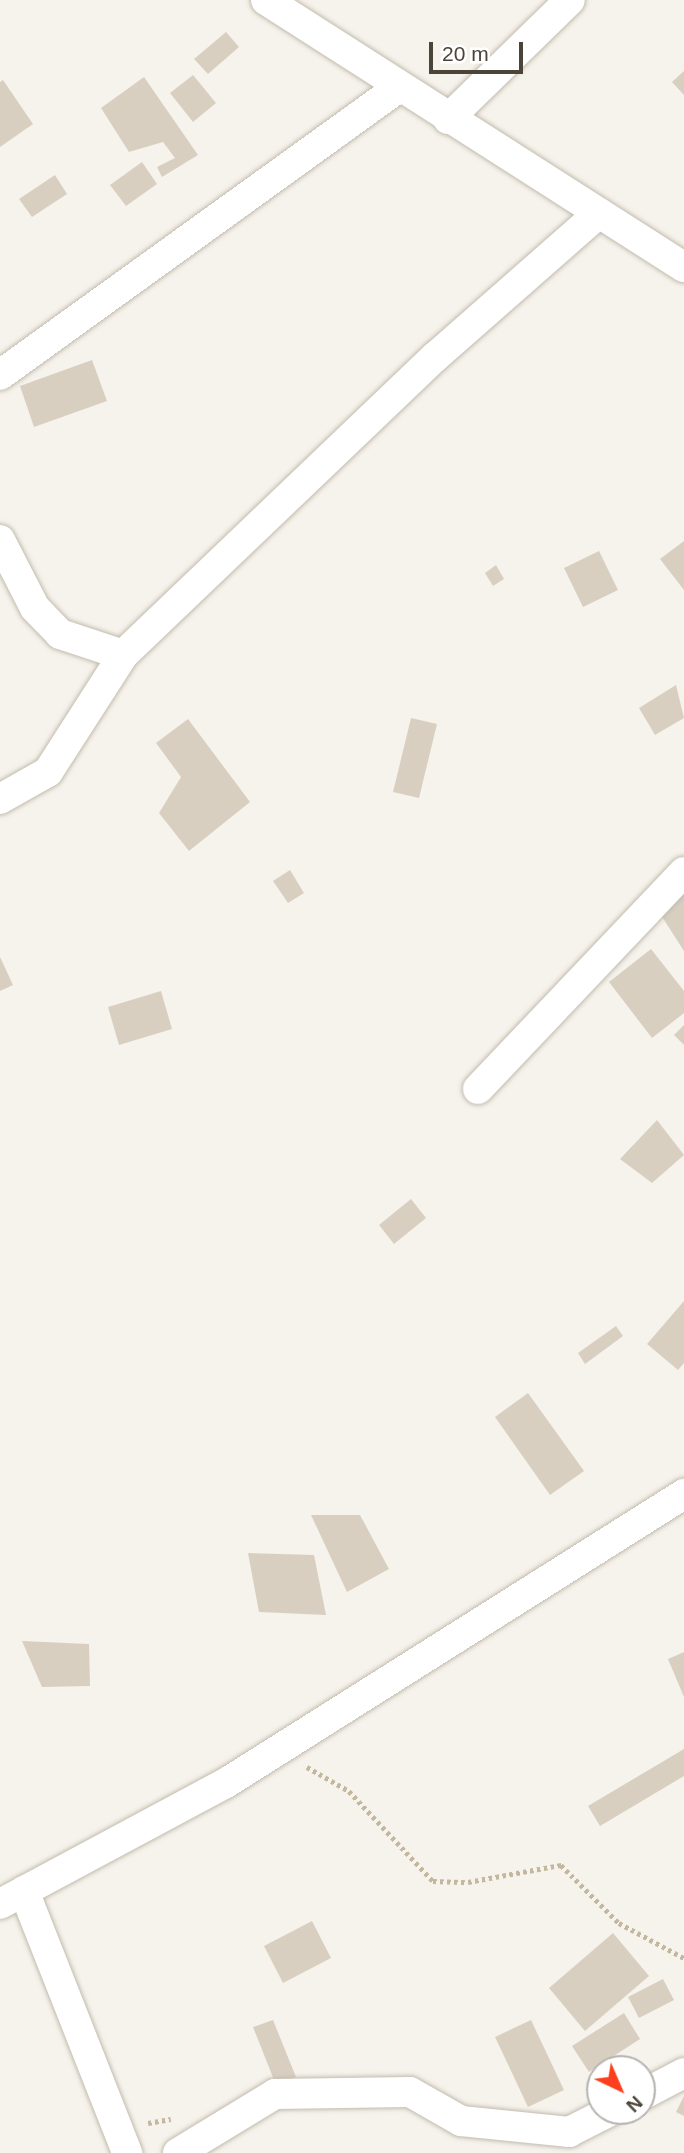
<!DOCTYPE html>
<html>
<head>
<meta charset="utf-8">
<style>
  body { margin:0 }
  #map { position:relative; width:684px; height:2153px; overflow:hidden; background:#f6f3ec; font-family:Arial,sans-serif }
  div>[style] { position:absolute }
  .building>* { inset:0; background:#d8cfc1 }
  .path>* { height:4.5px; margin-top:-2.25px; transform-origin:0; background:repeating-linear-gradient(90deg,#c4b79f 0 3.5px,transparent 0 7px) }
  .roads { filter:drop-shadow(0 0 2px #c2bbae) drop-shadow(0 0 2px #c2bbae) }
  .minor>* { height:30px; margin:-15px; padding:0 15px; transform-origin:15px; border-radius:15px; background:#fff }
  span { translate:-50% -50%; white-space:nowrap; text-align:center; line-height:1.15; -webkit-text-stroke:6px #fff; paint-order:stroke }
  .north { position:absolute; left:586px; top:2055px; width:70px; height:70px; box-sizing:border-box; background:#fff; border:2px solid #b7b4b0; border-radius:50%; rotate:136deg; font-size:19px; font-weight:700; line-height:28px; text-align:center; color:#4b4439 }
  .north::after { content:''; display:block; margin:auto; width:24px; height:32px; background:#fc3f1d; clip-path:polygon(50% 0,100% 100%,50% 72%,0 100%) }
  .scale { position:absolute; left:429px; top:42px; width:94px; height:32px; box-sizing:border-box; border:4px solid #4b4439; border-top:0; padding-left:9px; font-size:21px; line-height:24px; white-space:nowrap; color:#4b4439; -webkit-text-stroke:5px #fff; paint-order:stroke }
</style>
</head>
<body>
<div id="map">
  <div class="building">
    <i style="clip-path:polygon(226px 32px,239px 47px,208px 74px,194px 59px)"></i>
    <i style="clip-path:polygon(684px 71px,684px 95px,672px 82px)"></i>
    <i style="clip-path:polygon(193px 75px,216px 103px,193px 122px,170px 93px)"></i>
    <i style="clip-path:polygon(144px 77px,198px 155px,162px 177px,157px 167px,175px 158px,163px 142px,129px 152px,101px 108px)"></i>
    <i style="clip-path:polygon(3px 80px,33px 124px,0 147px,0 82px)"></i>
    <i style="clip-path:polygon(142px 162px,157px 184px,126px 206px,110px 185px)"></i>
    <i style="clip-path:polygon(55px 175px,67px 194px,32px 217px,19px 199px)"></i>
    <i style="clip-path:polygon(92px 360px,107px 401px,34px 427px,20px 386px)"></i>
    <i style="clip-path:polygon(684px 541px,684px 590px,660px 559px)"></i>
    <i style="clip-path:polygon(599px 551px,618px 590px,583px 607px,564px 568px)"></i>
    <i style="clip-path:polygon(496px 565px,504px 579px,493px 586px,485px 573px)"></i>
    <i style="clip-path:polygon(676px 685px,684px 718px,655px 735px,639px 708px)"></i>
    <i style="clip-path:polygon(411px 718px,437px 724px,419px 798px,393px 792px)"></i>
    <i style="clip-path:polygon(188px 719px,250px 802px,189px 851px,159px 813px,181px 777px,156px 743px)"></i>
    <i style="clip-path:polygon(290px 870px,304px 893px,288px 903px,273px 881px)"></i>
    <i style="clip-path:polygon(684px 892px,684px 951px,657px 909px)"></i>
    <i style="clip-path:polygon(651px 949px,684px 991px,684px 1013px,652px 1038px,609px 982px)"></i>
    <i style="clip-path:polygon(0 957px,13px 985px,0 991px)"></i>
    <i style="clip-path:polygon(161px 991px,172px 1029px,119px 1045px,108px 1007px)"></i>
    <i style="clip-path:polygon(684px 1025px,684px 1045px,674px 1035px)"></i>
    <i style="clip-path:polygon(657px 1120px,684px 1155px,652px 1183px,620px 1159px)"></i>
    <i style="clip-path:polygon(411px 1199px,426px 1218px,394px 1244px,379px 1225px)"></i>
    <i style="clip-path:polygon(684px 1301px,684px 1363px,678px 1370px,647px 1344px)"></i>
    <i style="clip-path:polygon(616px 1326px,623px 1336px,585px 1364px,578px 1353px)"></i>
    <i style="clip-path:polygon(528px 1393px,584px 1471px,550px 1495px,495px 1417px)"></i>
    <i style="clip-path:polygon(311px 1515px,360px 1515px,389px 1569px,347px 1592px)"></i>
    <i style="clip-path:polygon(248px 1553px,314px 1555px,326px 1615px,259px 1612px)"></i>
    <i style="clip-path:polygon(22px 1641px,89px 1644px,90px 1686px,42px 1687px)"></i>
    <i style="clip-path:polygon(684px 1652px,684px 1697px,668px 1659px)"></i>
    <i style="clip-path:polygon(684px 1749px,684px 1776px,600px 1826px,588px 1806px)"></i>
    <i style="clip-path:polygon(312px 1921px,331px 1958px,283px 1983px,264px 1946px)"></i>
    <i style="clip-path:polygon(613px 1933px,649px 1976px,585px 2031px,549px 1988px)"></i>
    <i style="clip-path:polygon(663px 1979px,674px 2000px,639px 2018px,628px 1997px)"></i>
    <i style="clip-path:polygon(624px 2013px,640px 2039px,589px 2072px,572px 2046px)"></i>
    <i style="clip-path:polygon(273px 2020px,296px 2077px,276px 2085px,253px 2027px)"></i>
    <i style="clip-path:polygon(531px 2020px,564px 2090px,528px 2107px,495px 2037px)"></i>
    <i style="clip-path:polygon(684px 2096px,684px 2116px,676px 2112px)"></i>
  </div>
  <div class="path">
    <i style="left:307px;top:1767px;width:48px;rotate:29.7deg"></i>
    <i style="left:349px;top:1791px;width:123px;rotate:47deg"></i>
    <i style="left:433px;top:1881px;width:35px;rotate:2deg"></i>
    <i style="left:468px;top:1882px;width:95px;rotate:-10.4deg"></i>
    <i style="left:561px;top:1865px;width:82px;rotate:45deg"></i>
    <i style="left:619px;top:1923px;width:74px;rotate:28.3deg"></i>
    <i style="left:148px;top:2123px;width:23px;rotate:-10deg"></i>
  </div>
  <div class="roads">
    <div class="minor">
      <i style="left:266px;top:0;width:496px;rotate:32.6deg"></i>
      <i style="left:448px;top:119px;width:170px;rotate:-44.3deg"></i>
      <i style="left:0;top:375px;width:492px;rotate:-35.8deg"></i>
      <i style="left:0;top:540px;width:76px;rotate:62.8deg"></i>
      <i style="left:35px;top:608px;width:36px;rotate:46deg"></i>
      <i style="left:60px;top:634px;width:66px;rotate:18.4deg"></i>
      <i style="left:0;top:799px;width:55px;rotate:-29.4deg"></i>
      <i style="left:48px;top:772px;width:139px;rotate:-57.3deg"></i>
      <i style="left:123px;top:655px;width:431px;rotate:-43.7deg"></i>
      <i style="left:435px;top:357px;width:218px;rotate:-41.3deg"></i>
      <i style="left:478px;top:1089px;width:299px;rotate:-46.5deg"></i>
      <i style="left:24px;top:1891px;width:282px;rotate:68.5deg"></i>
      <i style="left:0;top:1904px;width:256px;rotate:-28.2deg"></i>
      <i style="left:226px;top:1783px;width:542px;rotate:-32.25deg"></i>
      <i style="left:642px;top:2095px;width:47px;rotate:-27.6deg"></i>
      <i style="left:178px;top:2153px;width:114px;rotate:-31.3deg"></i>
      <i style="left:275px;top:2094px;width:135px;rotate:-0.8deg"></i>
      <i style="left:410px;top:2092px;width:59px;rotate:29.6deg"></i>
      <i style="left:461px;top:2121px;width:109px;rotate:5.8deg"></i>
      <i style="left:569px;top:2132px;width:46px;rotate:-27.1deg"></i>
    </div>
  </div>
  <div class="north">N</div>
  <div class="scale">20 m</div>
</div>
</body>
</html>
